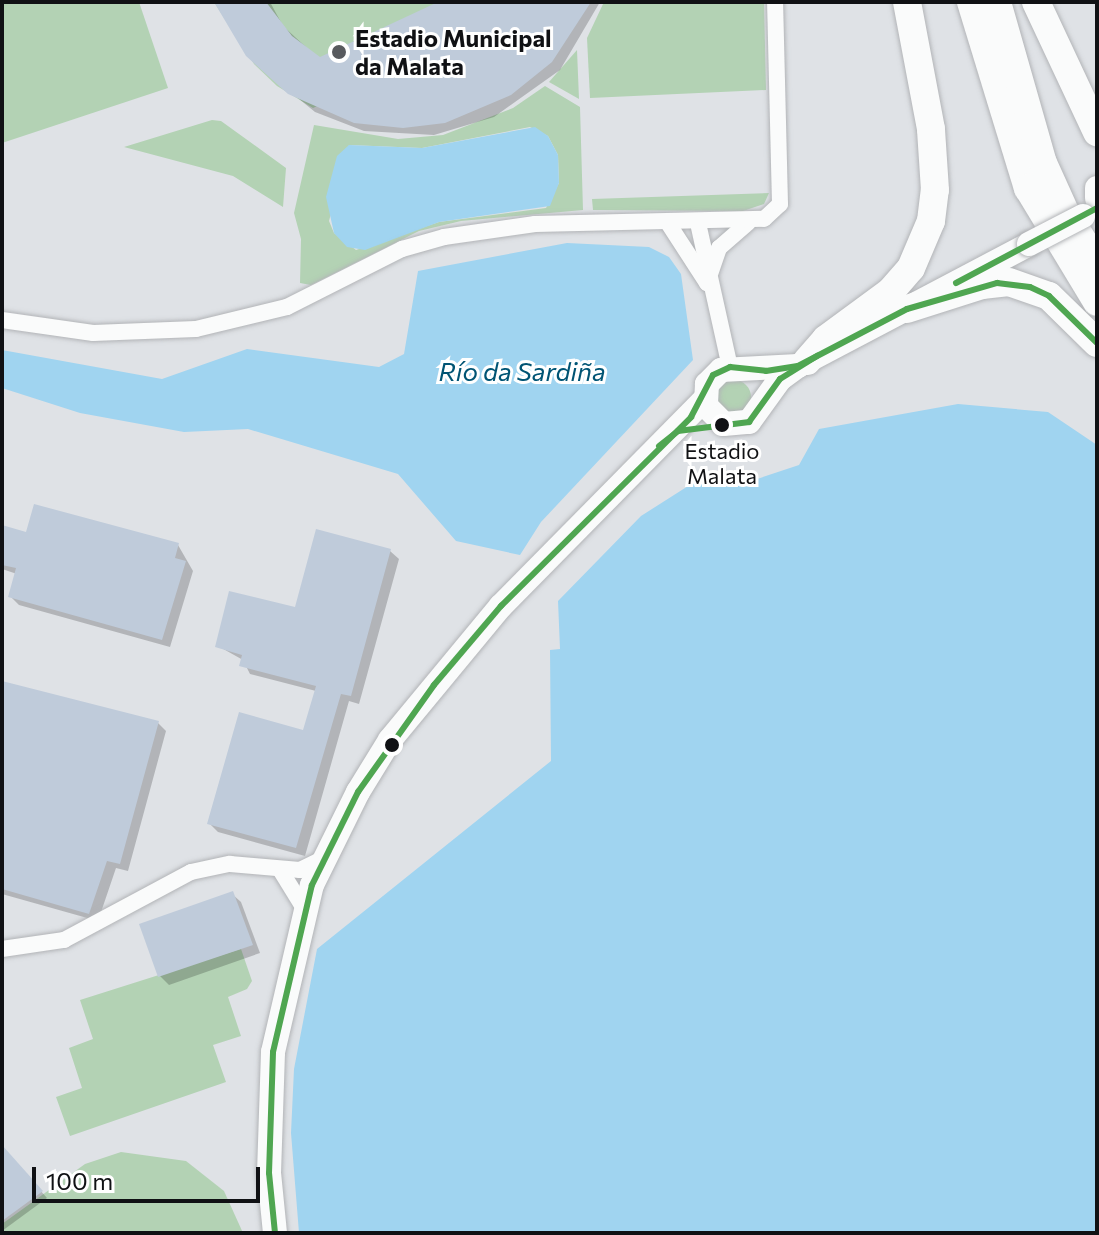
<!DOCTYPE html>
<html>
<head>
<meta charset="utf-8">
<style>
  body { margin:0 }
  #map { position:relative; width:1099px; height:1235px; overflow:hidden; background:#dfe2e6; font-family:Commissioner,sans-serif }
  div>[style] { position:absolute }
  .green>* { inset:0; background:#b3d2b4 }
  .round { border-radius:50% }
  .water>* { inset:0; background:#a0d4f0 }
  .shadow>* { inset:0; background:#0003 }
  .building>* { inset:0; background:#bfcbda }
  .roads { filter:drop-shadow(0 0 2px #b2b4b7) drop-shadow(0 0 2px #b2b4b7) }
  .minor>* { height:16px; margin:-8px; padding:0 8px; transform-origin:8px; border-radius:8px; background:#fafbfb }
  .secondary>* { height:24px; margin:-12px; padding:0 12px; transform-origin:12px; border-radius:12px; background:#fafbfb }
  .trunk>* { height:28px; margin:-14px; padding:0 14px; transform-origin:14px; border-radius:14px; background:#fafbfb }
  .bridges { filter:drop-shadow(0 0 2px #b2b4b7) drop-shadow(0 0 2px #b2b4b7) }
  .secondary-bridge>* { height:24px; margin:-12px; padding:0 12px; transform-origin:12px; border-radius:12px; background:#fafbfb }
  .bus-1>* { height:6px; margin:-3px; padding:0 3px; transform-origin:3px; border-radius:3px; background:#4fa651 }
  .dots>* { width:22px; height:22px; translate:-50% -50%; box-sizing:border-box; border:4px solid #fff; border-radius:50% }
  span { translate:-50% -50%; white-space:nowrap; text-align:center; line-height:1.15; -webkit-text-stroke:6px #fff; paint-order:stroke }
  .bus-label { font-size:22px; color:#101114 }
  .poi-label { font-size:24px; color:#101114; font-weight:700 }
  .left { translate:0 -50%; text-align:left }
  .water-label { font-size:26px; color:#005474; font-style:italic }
  .frame { position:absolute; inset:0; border:4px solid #101114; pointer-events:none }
  .scale { position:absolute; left:32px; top:1167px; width:228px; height:36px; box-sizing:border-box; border:4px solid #101114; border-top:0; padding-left:10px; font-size:24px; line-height:28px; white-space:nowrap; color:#101114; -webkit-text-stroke:6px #fff; paint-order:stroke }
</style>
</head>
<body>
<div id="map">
  <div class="green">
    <i style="clip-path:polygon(2px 2px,139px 2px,168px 88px,2px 143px)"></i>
    <i style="clip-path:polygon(214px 2px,543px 2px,313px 108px,277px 86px,254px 64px)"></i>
    <i style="clip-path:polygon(604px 2px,764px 2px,766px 90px,590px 98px,587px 38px)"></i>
    <i style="clip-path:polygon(577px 50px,579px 99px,549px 82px)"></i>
    <i style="clip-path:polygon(evenodd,545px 86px,580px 107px,583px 210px,461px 221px,419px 231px,311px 285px,300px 283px,301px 239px,294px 213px,314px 125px,398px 139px,443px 135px,513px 108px,545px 86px,530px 127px,548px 136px,558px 155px,559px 183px,546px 208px,439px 222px,356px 250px,334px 233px,329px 221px,349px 145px,422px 148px,530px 127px)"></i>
    <i style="clip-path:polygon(212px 120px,221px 121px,286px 168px,283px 207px,233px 176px,124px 147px)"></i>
    <i style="clip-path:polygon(769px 193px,764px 204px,743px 211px,593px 210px,592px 199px)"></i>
    <i class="round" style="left:717px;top:380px;width:34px;height:34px"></i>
    <i style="clip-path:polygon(241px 949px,252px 981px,247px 989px,228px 997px,241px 1036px,213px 1045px,226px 1082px,70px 1136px,56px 1097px,82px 1088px,69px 1048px,93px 1039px,80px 1000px)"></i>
    <i style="clip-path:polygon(121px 1152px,186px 1161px,224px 1191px,243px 1233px,2px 1233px,2px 1224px,85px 1164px)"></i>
  </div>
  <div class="water">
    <i style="clip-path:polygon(535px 127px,548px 136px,558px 155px,559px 183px,550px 206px,439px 222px,365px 250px,347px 247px,334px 233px,326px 197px,337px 156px,349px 145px,422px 148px)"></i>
    <i style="clip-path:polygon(567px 243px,649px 247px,669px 257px,681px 274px,693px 360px,541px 522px,520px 555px,456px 541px,398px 474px,248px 429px,184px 432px,80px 413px,2px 388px,2px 350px,162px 379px,247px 349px,379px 367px,404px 354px,418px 271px)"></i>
    <i style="clip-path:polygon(958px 404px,1048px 412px,1097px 445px,1097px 1233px,299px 1233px,291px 1133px,294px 1069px,317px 949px,551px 761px,550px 650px,560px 649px,558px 601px,641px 516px,707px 474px,736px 486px,799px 465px,819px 429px)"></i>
  </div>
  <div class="shadow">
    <i style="clip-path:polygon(217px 2px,270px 2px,283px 26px,319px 59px,443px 2px,600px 2px,560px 70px,494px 117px,434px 135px,364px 131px,315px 112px,255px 63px)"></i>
    <i style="clip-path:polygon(2px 527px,27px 534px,178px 545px,193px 571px,170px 647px,19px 605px,10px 596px,17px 574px,2px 569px)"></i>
    <i style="clip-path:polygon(390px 551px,399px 559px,359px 704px,349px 701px,305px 856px,218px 832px,209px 823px,305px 732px,316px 691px,250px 674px,243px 660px,218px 646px,297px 609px)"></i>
    <i style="clip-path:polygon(2px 683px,158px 723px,166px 731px,128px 871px,116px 868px,98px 921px,2px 894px)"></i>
    <i style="clip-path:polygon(232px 894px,241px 902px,260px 953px,169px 985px,160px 976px,142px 925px)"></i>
    <i style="clip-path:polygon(2px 1147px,47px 1198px,2px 1231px)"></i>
  </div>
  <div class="building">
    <i style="clip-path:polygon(214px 2px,266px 2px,292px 36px,320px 57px,438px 2px,591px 2px,552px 62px,511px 95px,445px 123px,403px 128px,354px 123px,288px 94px,246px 56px)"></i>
    <i style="clip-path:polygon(34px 504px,179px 543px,175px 558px,186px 561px,162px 640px,8px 597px,16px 568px,2px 565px,2px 525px,26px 532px)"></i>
    <i style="clip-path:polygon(316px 529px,391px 549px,351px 696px,341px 694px,296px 848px,207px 824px,239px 712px,303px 730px,316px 686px,239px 666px,242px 655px,215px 647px,229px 591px,295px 607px)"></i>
    <i style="clip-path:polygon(2px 681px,159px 721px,120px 864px,107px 861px,89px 914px,2px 889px)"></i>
    <i style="clip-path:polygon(233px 891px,253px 945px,158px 977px,139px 924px)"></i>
    <i style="clip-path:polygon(2px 1145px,43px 1191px,2px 1221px)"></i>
  </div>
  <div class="roads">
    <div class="minor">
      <i style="left:668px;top:223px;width:72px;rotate:57deg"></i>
      <i style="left:707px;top:283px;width:37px;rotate:-71deg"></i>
      <i style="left:719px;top:248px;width:38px;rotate:-41deg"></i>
      <i style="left:698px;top:223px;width:148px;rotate:77.5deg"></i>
      <i style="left:2px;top:320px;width:92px;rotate:8.1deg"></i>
      <i style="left:93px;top:333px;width:103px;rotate:-2.2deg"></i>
      <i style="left:196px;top:329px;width:94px;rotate:-13.6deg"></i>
      <i style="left:287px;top:307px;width:129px;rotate:-26.8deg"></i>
      <i style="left:402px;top:249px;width:44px;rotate:-15.9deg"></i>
      <i style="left:444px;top:237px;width:92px;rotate:-8.1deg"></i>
      <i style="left:535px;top:224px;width:229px;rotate:-1.3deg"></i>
      <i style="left:764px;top:219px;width:22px;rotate:-43deg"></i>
      <i style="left:780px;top:204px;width:202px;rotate:-91.4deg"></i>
      <i style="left:281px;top:871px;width:46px;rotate:58.4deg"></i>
      <i style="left:2px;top:949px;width:63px;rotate:-8.3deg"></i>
      <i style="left:64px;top:940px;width:144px;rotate:-28.2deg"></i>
      <i style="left:191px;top:872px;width:40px;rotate:-12deg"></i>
      <i style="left:230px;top:864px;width:70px;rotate:4.9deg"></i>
      <i style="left:300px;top:870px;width:28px;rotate:-26deg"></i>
    </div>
    <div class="secondary">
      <i style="left:1097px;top:188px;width:10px;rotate:90deg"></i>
      <i style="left:798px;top:366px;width:77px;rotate:177deg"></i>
      <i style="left:721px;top:370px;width:20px;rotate:135deg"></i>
      <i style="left:707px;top:384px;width:22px;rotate:93deg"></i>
      <i style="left:706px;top:406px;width:25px;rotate:45deg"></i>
      <i style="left:724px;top:424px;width:25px;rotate:-5deg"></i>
      <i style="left:749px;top:422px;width:53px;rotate:-54.2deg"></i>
      <i style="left:780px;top:379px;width:22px;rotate:-36deg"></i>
      <i style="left:798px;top:366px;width:261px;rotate:-27.8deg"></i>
      <i style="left:275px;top:1233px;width:60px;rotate:-95.7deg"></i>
      <i style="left:269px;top:1173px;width:121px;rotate:-88.1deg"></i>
      <i style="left:273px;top:1052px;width:171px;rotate:-76.9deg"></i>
      <i style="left:312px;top:885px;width:104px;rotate:-63.7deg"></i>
      <i style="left:358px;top:792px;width:61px;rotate:-58.4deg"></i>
      <i style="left:390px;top:740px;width:174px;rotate:-50.4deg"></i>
      <i style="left:501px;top:606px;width:289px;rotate:-45.4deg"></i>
    </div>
    <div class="trunk">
      <i style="left:971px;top:2px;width:195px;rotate:73deg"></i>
      <i style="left:1028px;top:188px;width:133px;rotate:58.8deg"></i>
      <i style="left:997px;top:2px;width:167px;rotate:74.1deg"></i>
      <i style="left:1043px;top:163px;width:56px;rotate:65.7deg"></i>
      <i style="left:1066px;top:214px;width:58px;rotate:57.7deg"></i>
      <i style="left:1036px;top:2px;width:144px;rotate:64.9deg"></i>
      <i style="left:907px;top:309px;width:79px;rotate:-17.7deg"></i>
      <i style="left:982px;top:285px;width:27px;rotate:-6deg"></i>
      <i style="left:1009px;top:282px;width:42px;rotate:19.3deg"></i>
      <i style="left:1049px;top:296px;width:67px;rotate:44.4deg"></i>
      <i style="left:807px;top:361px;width:29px;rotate:-49deg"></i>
      <i style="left:826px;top:339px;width:81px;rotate:-36.4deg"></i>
      <i style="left:891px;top:291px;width:30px;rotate:-49deg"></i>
      <i style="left:911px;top:268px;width:51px;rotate:-66.9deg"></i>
      <i style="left:931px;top:221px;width:31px;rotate:-83deg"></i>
      <i style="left:935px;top:190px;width:61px;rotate:-93.8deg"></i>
      <i style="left:931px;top:129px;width:129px;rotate:-100.7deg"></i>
    </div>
  </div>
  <div class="bridges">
    <div class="secondary-bridge">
      <i style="left:1029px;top:244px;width:61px;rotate:-27.4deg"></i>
    </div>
  </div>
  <div class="bus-1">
    <i style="left:956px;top:283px;width:160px;rotate:-28deg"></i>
    <i style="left:659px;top:446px;width:24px;rotate:-38deg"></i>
    <i style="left:678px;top:431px;width:72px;rotate:-7.2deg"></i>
    <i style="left:749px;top:422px;width:53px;rotate:-54.2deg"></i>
    <i style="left:780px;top:379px;width:44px;rotate:-31.9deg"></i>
    <i style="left:275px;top:1233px;width:60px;rotate:-95.7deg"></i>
    <i style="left:269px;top:1173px;width:121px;rotate:-88.1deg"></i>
    <i style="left:273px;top:1052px;width:171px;rotate:-76.9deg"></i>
    <i style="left:312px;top:885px;width:104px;rotate:-63.7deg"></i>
    <i style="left:358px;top:792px;width:131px;rotate:-54.6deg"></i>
    <i style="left:434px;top:685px;width:104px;rotate:-49.7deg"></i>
    <i style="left:501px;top:606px;width:268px;rotate:-44.8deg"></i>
    <i style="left:691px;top:417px;width:47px;rotate:-62.4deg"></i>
    <i style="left:713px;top:375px;width:19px;rotate:-25deg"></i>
    <i style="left:730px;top:367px;width:36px;rotate:6deg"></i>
    <i style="left:766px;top:371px;width:32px;rotate:-9deg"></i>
    <i style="left:798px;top:366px;width:123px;rotate:-27.6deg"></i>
    <i style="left:907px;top:309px;width:94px;rotate:-16.1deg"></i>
    <i style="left:997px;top:283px;width:33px;rotate:7deg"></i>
    <i style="left:1030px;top:287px;width:21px;rotate:25deg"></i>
    <i style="left:1049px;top:296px;width:67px;rotate:44.4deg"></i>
  </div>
  <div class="dots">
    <i style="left:339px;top:52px;background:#585a5e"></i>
    <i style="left:722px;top:425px;background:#101114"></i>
    <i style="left:392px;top:745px;background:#101114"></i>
  </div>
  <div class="bus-label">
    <span style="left:722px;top:463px">Estadio<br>Malata</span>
  </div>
  <div class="poi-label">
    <span class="left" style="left:355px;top:52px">Estadio Municipal<br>da Malata</span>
  </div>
  <div class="water-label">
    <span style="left:522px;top:371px">Río da Sardiña</span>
  </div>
  <div class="frame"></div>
  <div class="scale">100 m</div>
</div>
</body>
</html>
